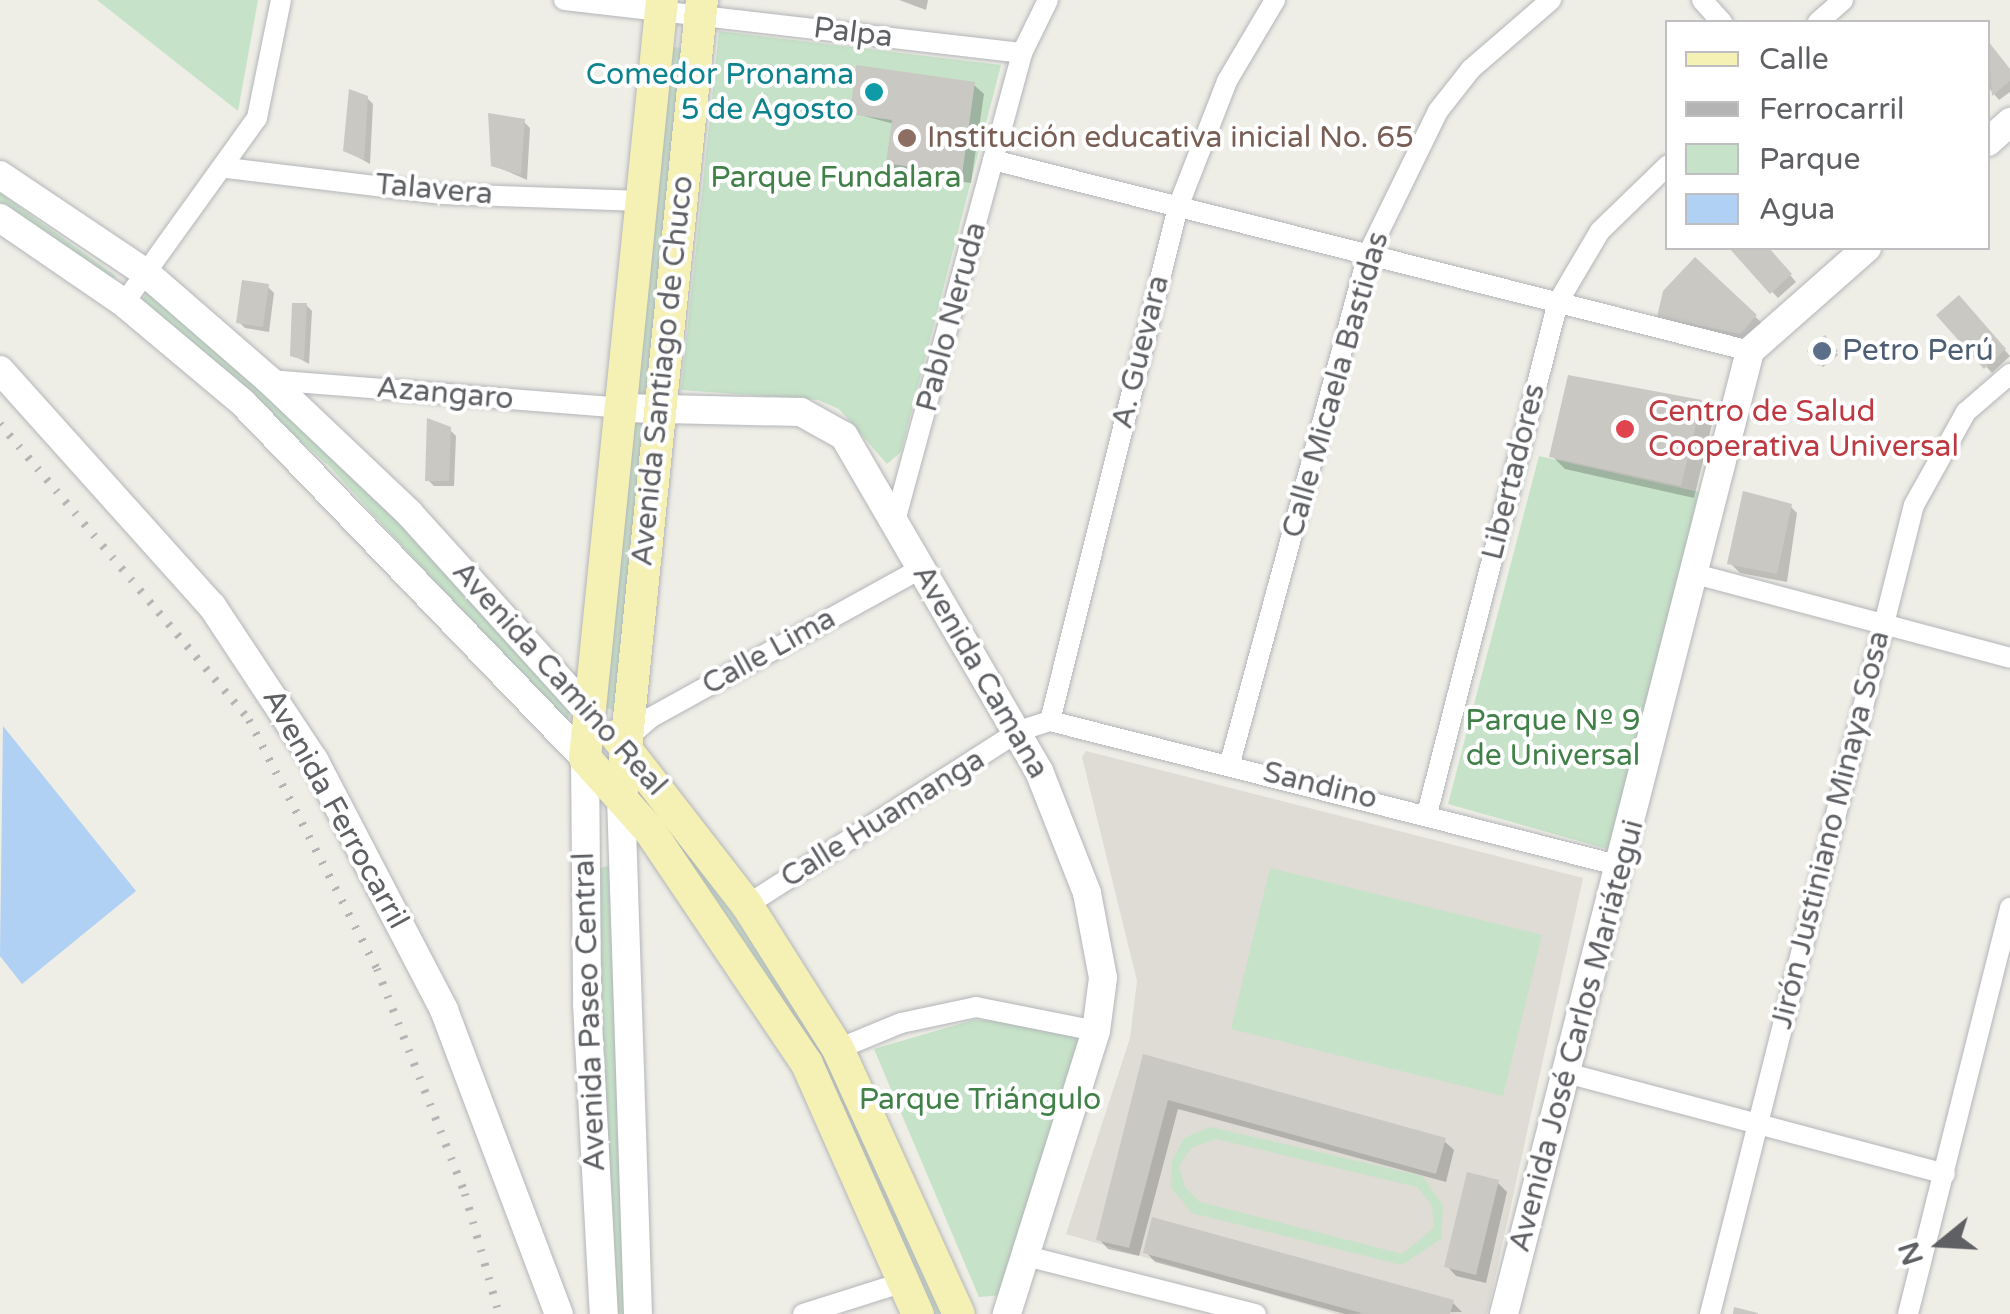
<!DOCTYPE html>
<html>
<head>
<meta charset="utf-8">
<style>
  body { margin:0 }
  #map { position:relative; width:2010px; height:1314px; overflow:hidden; background:#eeede6; font-family:"Varela Round",sans-serif }
  div>[style] { position:absolute }
  .education>* { inset:0; background:#dedcd5 }
  .green>* { inset:0; background:#c6e2c8 }
  .water>* { inset:0; background:#b0d1f4 }
  .shadow>* { inset:0; background:#0003 }
  .building>* { inset:0; background:#c9c8c2 }
  .roads { filter:drop-shadow(0 0 2px #b3b5b9) drop-shadow(0 0 2px #b3b5b9) }
  .street>* { height:20px; margin:-10px; padding:0 10px; transform-origin:10px; border-radius:10px; background:#fff }
  .secondary>* { height:28px; margin:-14px; padding:0 14px; transform-origin:14px; border-radius:14px; background:#fff }
  .primary>* { height:32px; margin:-16px; padding:0 16px; transform-origin:16px; border-radius:16px; background:#f5f0b4 }
  .rail>* { height:8px; margin-top:-4px; transform-origin:0; background:repeating-linear-gradient(90deg,#b4b4b5 0 2.5px,transparent 0 14.5px) }
  .dots>* { width:28px; height:28px; translate:-50% -50%; box-sizing:border-box; border:5px solid #fff; border-radius:50% }
  span { translate:-50% -50%; white-space:nowrap; text-align:center; line-height:1.15; -webkit-text-stroke:8px #fff; paint-order:stroke }
  .street-label { font-size:30px; color:#5e6064 }
  .culture-label { font-size:30px; color:#0d838f }
  .right { translate:-100% -50%; text-align:right }
  .education-label { font-size:30px; color:#785e54 }
  .left { translate:0 -50%; text-align:left }
  .park-label { font-size:30px; color:#418049 }
  .service-label { font-size:30px; color:#4e5e75 }
  .health-label { font-size:30px; color:#be3a42 }
  .legend { position:absolute; left:1665px; top:20px; width:325px; height:230px; box-sizing:border-box; background:#fff; border:2px solid #bfbfc1; margin:0; padding:12px 18px; list-style:none; font-size:30px; color:#5e6064 }
  .legend li { display:flex; align-items:center; gap:20px; height:50px }
  .legend b { width:50px; border:2px solid #bfbfc1 }
  .north { position:absolute; left:1890px; top:1194px; width:100px; height:100px; -webkit-text-stroke:8px #fff; paint-order:stroke; rotate:252deg; font-size:28px; font-weight:700; line-height:40px; text-align:center; color:#5e6064 }
  .north::after { content:''; display:block; margin:auto; width:35px; height:45px; background:#5e6064; clip-path:polygon(50% 0,100% 100%,50% 72%,0 100%) }
</style>
</head>
<body>
<div id="map">
  <div class="education">
    <i style="clip-path:polygon(1086px 751px,1583px 878px,1487px 1314px,1337px 1314px,1066px 1234px,1130px 1038px,1137px 981px,1082px 757px)"></i>
  </div>
  <div class="green">
    <i style="clip-path:polygon(97px 0,258px 0,238px 111px)"></i>
    <i style="clip-path:polygon(719px 31px,1001px 65px,901px 452px,887px 464px,839px 409px,818px 400px,681px 390px)"></i>
    <i style="clip-path:polygon(665px 46px,682px 48px,619px 713px,598px 704px)"></i>
    <i style="clip-path:polygon(0 193px,116px 276px,111px 284px,0 205px)"></i>
    <i style="clip-path:polygon(148px 292px,332px 447px,572px 707px,566px 725px,329px 466px,141px 302px)"></i>
    <i style="clip-path:polygon(1539px 456px,1699px 492px,1614px 851px,1448px 804px)"></i>
    <i style="clip-path:polygon(647px 800px,801px 1005px,947px 1314px,931px 1314px,787px 1008px,646px 807px)"></i>
    <i style="clip-path:polygon(611px 865px,631px 1314px,616px 1314px,594px 870px)"></i>
    <i style="clip-path:polygon(1270px 868px,1542px 935px,1503px 1096px,1231px 1029px)"></i>
    <i style="clip-path:polygon(973px 1020px,1027px 1021px,1081px 1032px,1003px 1295px,979px 1297px,874px 1049px)"></i>
    <i style="clip-path:polygon(evenodd,1210px 1127px,1422px 1176px,1443px 1205px,1441px 1239px,1402px 1265px,1192px 1213px,1171px 1187px,1172px 1161px,1184px 1138px,1210px 1127px,1216px 1139px,1417px 1187px,1432px 1205px,1434px 1228px,1402px 1254px,1200px 1202px,1185px 1187px,1179px 1166px,1191px 1148px,1216px 1139px)"></i>
  </div>
  <div class="water">
    <i style="clip-path:polygon(3px 726px,136px 891px,22px 984px,0 956px)"></i>
  </div>
  <div class="shadow">
    <i style="clip-path:polygon(899px 0,928px 0,926px 10px)"></i>
    <i style="clip-path:polygon(1988px 44px,2010px 71px,2010px 92px,1999px 100px,1988px 87px)"></i>
    <i style="clip-path:polygon(974px 85px,984px 94px,971px 183px,898px 172px,888px 162px,894px 124px,853px 113px)"></i>
    <i style="clip-path:polygon(367px 98px,373px 104px,370px 164px,345px 150px)"></i>
    <i style="clip-path:polygon(524px 122px,530px 128px,527px 180px,493px 165px)"></i>
    <i style="clip-path:polygon(1732px 248px,1767px 248px,1796px 282px,1778px 298px)"></i>
    <i style="clip-path:polygon(1695px 260px,1765px 326px,1743px 343px,1669px 325px,1659px 316px)"></i>
    <i style="clip-path:polygon(268px 287px,274px 293px,269px 332px,245px 328px,239px 322px)"></i>
    <i style="clip-path:polygon(1959px 298px,2010px 356px,1992px 373px,1940px 315px)"></i>
    <i style="clip-path:polygon(306px 305px,312px 311px,309px 364px,293px 355px)"></i>
    <i style="clip-path:polygon(1825px 339px,1838px 355px,1823px 367px,1810px 351px)"></i>
    <i style="clip-path:polygon(1701px 403px,1714px 416px,1694px 498px,1565px 469px,1552px 456px)"></i>
    <i style="clip-path:polygon(450px 430px,456px 436px,454px 486px,434px 486px,428px 480px)"></i>
    <i style="clip-path:polygon(1791px 507px,1797px 513px,1787px 582px,1740px 573px,1730px 563px)"></i>
    <i style="clip-path:polygon(1145px 1057px,1444px 1141px,1454px 1150px,1446px 1182px,1178px 1109px,1139px 1256px,1108px 1249px,1099px 1239px)"></i>
    <i style="clip-path:polygon(1498px 1183px,1507px 1192px,1486px 1283px,1456px 1276px,1447px 1266px)"></i>
    <i style="clip-path:polygon(1146px 1252px,1452px 1302px,1462px 1312px,1345px 1314px,1155px 1262px)"></i>
  </div>
  <div class="building">
    <i style="clip-path:polygon(1988px 41px,2010px 69px,2010px 81px,1992px 96px)"></i>
    <i style="clip-path:polygon(856px 65px,975px 82px,962px 175px,886px 163px,892px 120px,850px 114px)"></i>
    <i style="clip-path:polygon(349px 89px,368px 96px,364px 160px,343px 151px)"></i>
    <i style="clip-path:polygon(488px 113px,525px 119px,521px 175px,491px 166px)"></i>
    <i style="clip-path:polygon(1729px 248px,1769px 248px,1792px 274px,1770px 294px)"></i>
    <i style="clip-path:polygon(1695px 257px,1757px 315px,1740px 334px,1657px 317px,1663px 291px)"></i>
    <i style="clip-path:polygon(242px 280px,269px 284px,263px 327px,236px 323px)"></i>
    <i style="clip-path:polygon(1959px 295px,2006px 349px,1984px 369px,1936px 315px)"></i>
    <i style="clip-path:polygon(292px 303px,307px 303px,304px 360px,290px 356px)"></i>
    <i style="clip-path:polygon(1825px 335px,1838px 351px,1819px 366px,1807px 351px)"></i>
    <i style="clip-path:polygon(1568px 375px,1702px 400px,1681px 486px,1549px 457px)"></i>
    <i style="clip-path:polygon(427px 418px,451px 427px,449px 481px,425px 481px)"></i>
    <i style="clip-path:polygon(1743px 491px,1792px 504px,1777px 574px,1727px 564px)"></i>
    <i style="clip-path:polygon(1143px 1054px,1446px 1138px,1436px 1174px,1168px 1100px,1129px 1248px,1096px 1240px)"></i>
    <i style="clip-path:polygon(1467px 1172px,1499px 1180px,1476px 1275px,1444px 1267px)"></i>
    <i style="clip-path:polygon(1152px 1217px,1454px 1300px,1450px 1314px,1365px 1314px,1143px 1253px)"></i>
    <i style="clip-path:polygon(1734px 1307px,1758px 1313px,1758px 1314px,1733px 1314px)"></i>
  </div>
  <div class="roads">
    <div class="street">
      <i style="left:564px;top:0;width:461px;rotate:6.6deg"></i>
      <i style="left:1702px;top:0;width:30px;rotate:48deg"></i>
      <i style="left:1818px;top:22px;width:33px;rotate:-41deg"></i>
      <i style="left:993px;top:160px;width:781px;rotate:14.16deg"></i>
      <i style="left:227px;top:168px;width:217px;rotate:6.9deg"></i>
      <i style="left:442px;top:194px;width:200px;rotate:2deg"></i>
      <i style="left:124px;top:303px;width:228px;rotate:-54.3deg"></i>
      <i style="left:257px;top:118px;width:120px;rotate:-78.5deg"></i>
      <i style="left:269px;top:380px;width:353px;rotate:4.5deg"></i>
      <i style="left:895px;top:521px;width:485px;rotate:-74.8deg"></i>
      <i style="left:1022px;top:53px;width:59px;rotate:-63.9deg"></i>
      <i style="left:1695px;top:574px;width:326px;rotate:14.9deg"></i>
      <i style="left:1050px;top:721px;width:530px;rotate:-76.02deg"></i>
      <i style="left:1178px;top:207px;width:135px;rotate:-68.7deg"></i>
      <i style="left:1227px;top:81px;width:94px;rotate:-59.3deg"></i>
      <i style="left:624px;top:741px;width:35px;rotate:-41deg"></i>
      <i style="left:650px;top:718px;width:308px;rotate:-28.9deg"></i>
      <i style="left:1230px;top:763px;width:527px;rotate:-74.83deg"></i>
      <i style="left:1368px;top:254px;width:159px;rotate:-63.9deg"></i>
      <i style="left:1438px;top:111px;width:53px;rotate:-51.8deg"></i>
      <i style="left:1471px;top:69px;width:106px;rotate:-40.8deg"></i>
      <i style="left:1427px;top:814px;width:528px;rotate:-75.65deg"></i>
      <i style="left:1558px;top:302px;width:82px;rotate:-59.4deg"></i>
      <i style="left:1600px;top:231px;width:95px;rotate:-44.1deg"></i>
      <i style="left:747px;top:905px;width:323px;rotate:-32.6deg"></i>
      <i style="left:1019px;top:731px;width:33px;rotate:-18deg"></i>
      <i style="left:1050px;top:721px;width:589px;rotate:14.25deg"></i>
      <i style="left:838px;top:1049px;width:68px;rotate:-22.4deg"></i>
      <i style="left:901px;top:1023px;width:77px;rotate:-12deg"></i>
      <i style="left:976px;top:1007px;width:122px;rotate:11.3deg"></i>
      <i style="left:1570px;top:1074px;width:388px;rotate:14.9deg"></i>
      <i style="left:1030px;top:1257px;width:233px;rotate:14.2deg"></i>
      <i style="left:803px;top:1314px;width:106px;rotate:-17.6deg"></i>
      <i style="left:1710px;top:1314px;width:834px;rotate:-75.85deg"></i>
      <i style="left:1914px;top:505px;width:107px;rotate:-60.8deg"></i>
      <i style="left:1966px;top:412px;width:58px;rotate:-40.8deg"></i>
      <i style="left:1908px;top:1314px;width:419px;rotate:-75.9deg"></i>
    </div>
    <div class="secondary">
      <i style="left:1988px;top:142px;width:30px;rotate:-42deg"></i>
      <i style="left:0;top:175px;width:176px;rotate:33.9deg"></i>
      <i style="left:146px;top:273px;width:163px;rotate:41deg"></i>
      <i style="left:269px;top:380px;width:193px;rotate:43.5deg"></i>
      <i style="left:409px;top:513px;width:266px;rotate:47.9deg"></i>
      <i style="left:0;top:218px;width:150px;rotate:34.4deg"></i>
      <i style="left:124px;top:303px;width:155px;rotate:40deg"></i>
      <i style="left:243px;top:403px;width:493px;rotate:46.1deg"></i>
      <i style="left:585px;top:758px;width:246px;rotate:89.5deg"></i>
      <i style="left:587px;top:1004px;width:310px;rotate:86.9deg"></i>
      <i style="left:0;top:370px;width:317px;rotate:48.1deg"></i>
      <i style="left:212px;top:606px;width:185px;rotate:56.5deg"></i>
      <i style="left:314px;top:760px;width:282px;rotate:62.5deg"></i>
      <i style="left:444px;top:1010px;width:325px;rotate:69.3deg"></i>
      <i style="left:621px;top:408px;width:180px;rotate:1.3deg"></i>
      <i style="left:801px;top:412px;width:49px;rotate:29.2deg"></i>
      <i style="left:844px;top:436px;width:388px;rotate:59.8deg"></i>
      <i style="left:1039px;top:771px;width:131px;rotate:68.5deg"></i>
      <i style="left:1087px;top:893px;width:86px;rotate:79.3deg"></i>
      <i style="left:1103px;top:978px;width:53px;rotate:97.5deg"></i>
      <i style="left:1096px;top:1031px;width:297px;rotate:107.5deg"></i>
      <i style="left:621px;top:797px;width:517px;rotate:88.12deg"></i>
      <i style="left:1504px;top:1314px;width:994px;rotate:-75.67deg"></i>
      <i style="left:1750px;top:351px;width:156px;rotate:-41.4deg"></i>
    </div>
    <div class="primary">
      <i style="left:662px;top:0;width:762px;rotate:95.8deg"></i>
      <i style="left:585px;top:758px;width:98px;rotate:48.3deg"></i>
      <i style="left:650px;top:831px;width:281px;rotate:56deg"></i>
      <i style="left:807px;top:1064px;width:274px;rotate:66.1deg"></i>
      <i style="left:616px;top:736px;width:214px;rotate:52.2deg"></i>
      <i style="left:747px;top:905px;width:170px;rotate:57.7deg"></i>
      <i style="left:838px;top:1049px;width:291px;rotate:65.5deg"></i>
      <i style="left:621px;top:797px;width:801px;rotate:-84.2deg"></i>
    </div>
  </div>
  <div class="rail">
    <i style="left:0;top:424px;width:387px;rotate:49.9deg"></i>
    <i style="left:249px;top:720px;width:280px;rotate:62.8deg"></i>
    <i style="left:377px;top:969px;width:242px;rotate:68.6deg"></i>
    <i style="left:465px;top:1194px;width:125px;rotate:74.2deg"></i>
  </div>
  <div class="dots">
    <i style="left:874px;top:92px;background:#0f9aa8"></i>
    <i style="left:907px;top:138px;background:#8d6e63"></i>
    <i style="left:1822px;top:351px;background:#5c6f8a"></i>
    <i style="left:1625px;top:429px;background:#e0444e"></i>
  </div>
  <div class="street-label">
    <span style="left:853px;top:33px;rotate:7deg">Palpa</span>
    <span style="left:434px;top:190px;rotate:5deg">Talavera</span>
    <span style="left:952px;top:317px;rotate:-75deg">Pablo Neruda</span>
    <span style="left:1141px;top:352px;rotate:-76deg">A. Guevara</span>
    <span style="left:663px;top:371px;rotate:-84deg">Avenida Santiago de Chuco</span>
    <span style="left:1336px;top:385px;rotate:-74deg">Calle Micaela Bastidas</span>
    <span style="left:445px;top:394px;rotate:5deg">Azangaro</span>
    <span style="left:1514px;top:472px;rotate:-76deg">Libertadores</span>
    <span style="left:769px;top:652px;rotate:-29deg">Calle Lima</span>
    <span style="left:980px;top:672px;rotate:60deg">Avenida Camana</span>
    <span style="left:559px;top:679px;rotate:48deg">Avenida Camino Real</span>
    <span style="left:1320px;top:786px;rotate:14deg">Sandino</span>
    <span style="left:335px;top:809px;rotate:61deg">Avenida Ferrocarril</span>
    <span style="left:883px;top:819px;rotate:-32deg">Calle Huamanga</span>
    <span style="left:1831px;top:830px;rotate:-76deg">Jirón Justiniano Minaya Sosa</span>
    <span style="left:590px;top:1012px;rotate:-92deg">Avenida Paseo Central</span>
    <span style="left:1577px;top:1036px;rotate:-75deg">Avenida José Carlos Mariátegui</span>
  </div>
  <div class="culture-label">
    <span class="right" style="left:854px;top:92px">Comedor Pronama<br>5 de Agosto</span>
  </div>
  <div class="education-label">
    <span class="left" style="left:927px;top:138px">Institución educativa inicial No. 65</span>
  </div>
  <div class="park-label">
    <span style="left:836px;top:178px">Parque Fundalara</span>
    <span style="left:1553px;top:738px">Parque Nº 9<br>de Universal</span>
    <span style="left:980px;top:1100px">Parque Triángulo</span>
  </div>
  <div class="service-label">
    <span class="left" style="left:1842px;top:351px">Petro Perú</span>
  </div>
  <div class="health-label">
    <span class="left" style="left:1648px;top:429px">Centro de Salud<br>Cooperativa Universal</span>
  </div>
  <ul class="legend">
  <li><b style="height:12px;background:#f5f0b4"></b>Calle</li>
  <li><b style="height:12px;background:#b4b4b5"></b>Ferrocarril</li>
  <li><b style="height:28px;background:#c6e2c8"></b>Parque</li>
  <li><b style="height:28px;background:#b0d1f4"></b>Agua</li>
  </ul>
  <div class="north">N</div>
</div>
</body>
</html>
